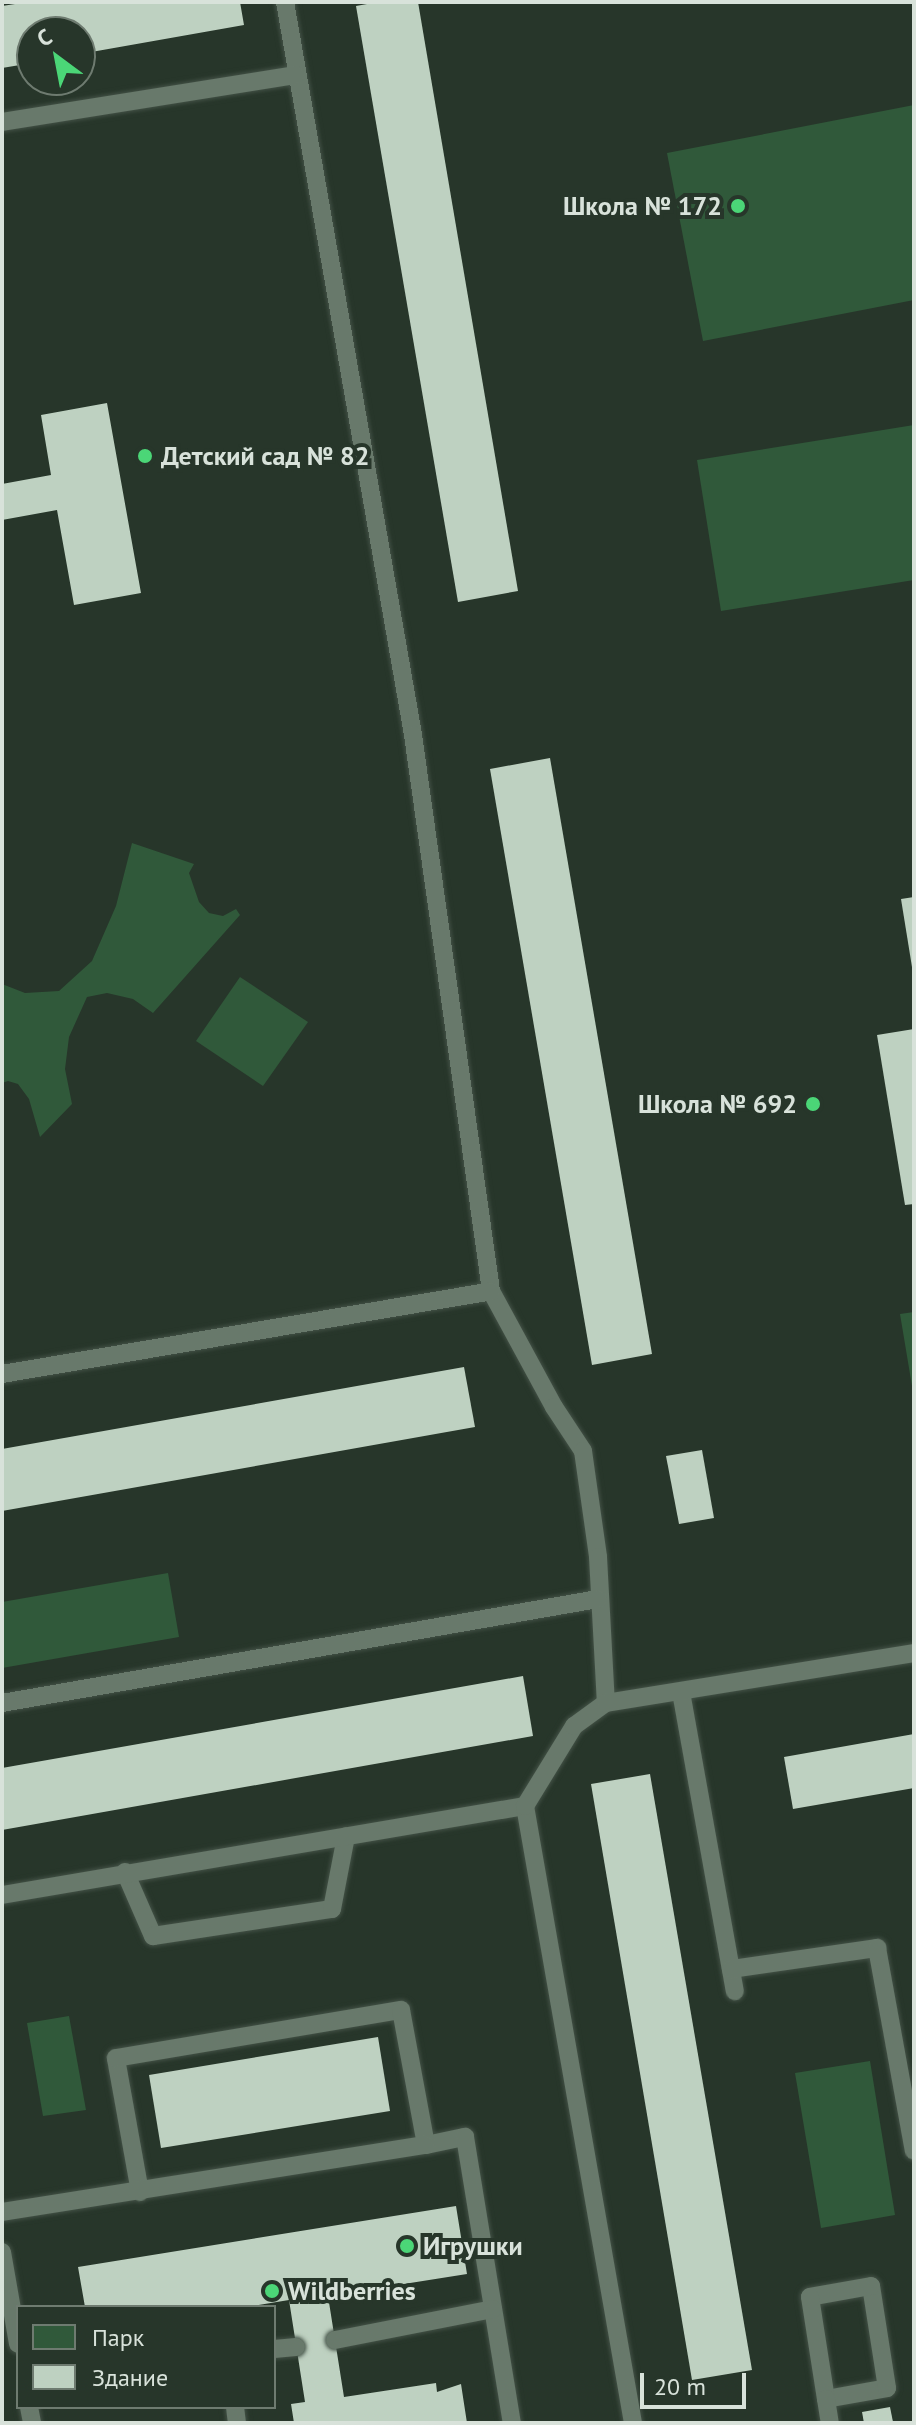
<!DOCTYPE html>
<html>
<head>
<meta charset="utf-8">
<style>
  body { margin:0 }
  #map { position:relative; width:916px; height:2425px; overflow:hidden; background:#27362a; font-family:"PT Sans",sans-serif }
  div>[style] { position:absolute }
  .green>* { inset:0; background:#30593a }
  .building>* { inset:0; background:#bed1c1 }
  .roads { filter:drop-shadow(0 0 2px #435146) drop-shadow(0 0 2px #435146) }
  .lane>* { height:18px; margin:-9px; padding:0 9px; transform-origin:9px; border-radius:9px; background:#68796b }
  .dots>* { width:22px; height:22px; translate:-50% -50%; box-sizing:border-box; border:4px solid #27362a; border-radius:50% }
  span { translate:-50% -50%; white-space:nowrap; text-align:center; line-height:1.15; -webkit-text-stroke:8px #27362a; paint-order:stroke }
  .poi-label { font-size:26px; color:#d8e2da; font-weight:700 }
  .right { translate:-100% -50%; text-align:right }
  .left { translate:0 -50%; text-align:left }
  .frame { position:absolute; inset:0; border:4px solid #d8e2da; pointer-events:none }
  .legend { position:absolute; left:16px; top:2305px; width:260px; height:104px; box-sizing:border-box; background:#27362a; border:2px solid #6e7b70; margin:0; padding:10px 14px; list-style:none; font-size:24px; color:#d8e2da }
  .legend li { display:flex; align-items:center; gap:16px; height:40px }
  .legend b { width:40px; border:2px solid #6e7b70 }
  .north { position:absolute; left:16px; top:16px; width:80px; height:80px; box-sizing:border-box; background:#27362a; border:2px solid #6e7b70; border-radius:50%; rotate:328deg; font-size:22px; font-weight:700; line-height:32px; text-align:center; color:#d8e2da }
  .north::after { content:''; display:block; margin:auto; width:28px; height:36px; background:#4bd677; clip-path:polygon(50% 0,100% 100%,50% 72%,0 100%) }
  .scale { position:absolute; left:640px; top:2373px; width:106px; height:36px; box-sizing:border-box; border:4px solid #d8e2da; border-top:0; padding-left:10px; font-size:24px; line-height:28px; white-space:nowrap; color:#d8e2da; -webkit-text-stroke:6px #27362a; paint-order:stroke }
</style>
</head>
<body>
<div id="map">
  <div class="green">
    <i style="clip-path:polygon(914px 105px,914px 300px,703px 341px,667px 153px)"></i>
    <i style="clip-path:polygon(914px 425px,914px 580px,721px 611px,697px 460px)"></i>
    <i style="clip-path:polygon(132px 843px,194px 864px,189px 873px,199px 902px,209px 913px,223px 916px,236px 909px,240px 915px,153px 1013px,133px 999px,107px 993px,87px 997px,69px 1037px,65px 1069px,72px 1104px,40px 1137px,29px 1099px,18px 1084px,8px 1081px,2px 1083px,2px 984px,25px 993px,59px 991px,92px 961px,116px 906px)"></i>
    <i style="clip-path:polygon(240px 977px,308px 1022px,263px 1086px,196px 1041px)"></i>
    <i style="clip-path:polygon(914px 1312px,914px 1398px,900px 1314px)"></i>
    <i style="clip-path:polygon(168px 1573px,179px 1637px,2px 1668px,2px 1602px)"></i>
    <i style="clip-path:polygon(69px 2016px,86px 2110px,43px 2116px,27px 2023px)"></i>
    <i style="clip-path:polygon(870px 2061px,895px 2215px,821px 2228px,795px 2073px)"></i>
  </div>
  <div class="building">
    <i style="clip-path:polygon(28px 2px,240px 2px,244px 25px,80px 54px,80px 32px,32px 32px,32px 63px,2px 68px,2px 6px)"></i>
    <i style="clip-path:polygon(378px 2px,418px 2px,518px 591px,458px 602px,356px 6px)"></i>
    <i style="clip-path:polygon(107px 403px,141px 593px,74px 605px,57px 510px,2px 520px,2px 484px,51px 475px,41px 415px)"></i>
    <i style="clip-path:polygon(550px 758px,652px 1354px,592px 1365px,490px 769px)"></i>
    <i style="clip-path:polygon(914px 897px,914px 966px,912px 967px,901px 899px)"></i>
    <i style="clip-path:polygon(914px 1029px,914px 1204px,905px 1205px,877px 1035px)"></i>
    <i style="clip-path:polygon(464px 1367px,475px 1427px,2px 1511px,2px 1449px)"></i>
    <i style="clip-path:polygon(702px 1450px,714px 1518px,679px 1524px,666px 1456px)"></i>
    <i style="clip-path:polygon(523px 1676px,533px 1736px,2px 1830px,2px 1768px)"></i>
    <i style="clip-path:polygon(914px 1734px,914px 1788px,793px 1809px,784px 1757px)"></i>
    <i style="clip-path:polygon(650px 1774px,752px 2370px,692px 2380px,591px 1784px)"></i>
    <i style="clip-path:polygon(378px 2037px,390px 2111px,161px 2148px,149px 2075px)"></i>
    <i style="clip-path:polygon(456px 2206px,467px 2274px,328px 2296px,344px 2397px,436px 2383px,437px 2392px,461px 2384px,467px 2423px,294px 2423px,291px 2404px,305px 2402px,289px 2300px,247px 2307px,85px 2307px,78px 2267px)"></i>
    <i style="clip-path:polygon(890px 2407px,893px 2422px,864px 2423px,862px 2412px)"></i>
  </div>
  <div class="roads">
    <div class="lane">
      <i style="left:285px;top:2px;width:744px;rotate:80.09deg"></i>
      <i style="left:413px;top:735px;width:561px;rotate:82.01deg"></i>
      <i style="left:491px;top:1291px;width:132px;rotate:61.5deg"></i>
      <i style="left:554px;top:1407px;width:53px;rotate:56.6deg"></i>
      <i style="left:583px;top:1451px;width:107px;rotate:81.9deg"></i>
      <i style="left:598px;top:1557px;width:146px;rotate:86.9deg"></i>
      <i style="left:2px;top:122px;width:297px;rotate:-9.1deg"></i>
      <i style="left:2px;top:1374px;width:496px;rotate:-9.6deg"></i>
      <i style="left:681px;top:1692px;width:304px;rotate:79.8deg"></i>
      <i style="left:2px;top:1703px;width:605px;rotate:-9.9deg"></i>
      <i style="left:125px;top:1872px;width:70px;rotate:66.4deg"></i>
      <i style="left:153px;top:1936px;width:181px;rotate:-8.6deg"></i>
      <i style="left:332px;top:1909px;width:74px;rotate:-79.1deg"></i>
      <i style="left:2px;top:1895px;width:531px;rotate:-9.66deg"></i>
      <i style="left:731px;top:1969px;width:148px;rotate:-8.2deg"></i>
      <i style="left:877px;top:1948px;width:206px;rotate:79.7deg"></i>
      <i style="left:140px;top:2192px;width:136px;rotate:-100.2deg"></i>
      <i style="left:116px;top:2058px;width:289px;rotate:-9.6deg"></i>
      <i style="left:401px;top:2010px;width:137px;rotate:79.5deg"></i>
      <i style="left:426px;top:2145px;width:40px;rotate:-12deg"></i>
      <i style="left:465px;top:2137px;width:290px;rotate:80.7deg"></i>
      <i style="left:2px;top:2212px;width:429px;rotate:-9deg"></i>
      <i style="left:2px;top:2252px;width:93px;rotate:80.1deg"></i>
      <i style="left:335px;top:2340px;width:161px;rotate:-11.1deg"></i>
      <i style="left:274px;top:2349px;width:22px;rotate:-5deg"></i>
      <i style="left:826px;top:2399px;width:62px;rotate:-10.2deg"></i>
      <i style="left:887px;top:2388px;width:103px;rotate:-98.9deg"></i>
      <i style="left:871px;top:2286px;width:62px;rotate:169.8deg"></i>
      <i style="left:810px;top:2297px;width:103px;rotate:81.1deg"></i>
      <i style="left:826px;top:2399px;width:24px;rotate:81deg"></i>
      <i style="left:29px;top:2407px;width:16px;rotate:79deg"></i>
      <i style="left:235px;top:2407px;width:16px;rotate:83deg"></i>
      <i style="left:633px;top:2423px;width:626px;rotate:-99.93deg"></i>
      <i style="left:525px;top:1806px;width:94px;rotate:-58.5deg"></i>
      <i style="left:574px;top:1726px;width:39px;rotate:-36deg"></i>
      <i style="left:606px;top:1703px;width:312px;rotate:-9.2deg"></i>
    </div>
  </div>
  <div class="dots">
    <i style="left:738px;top:206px;background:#4bd677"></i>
    <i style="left:145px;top:456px;background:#4bd677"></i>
    <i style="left:813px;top:1104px;background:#4bd677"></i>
    <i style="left:407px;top:2246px;background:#4bd677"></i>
    <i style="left:272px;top:2291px;background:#4bd677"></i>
  </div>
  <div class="poi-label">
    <span class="right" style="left:722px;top:206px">Школа № 172</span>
    <span class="left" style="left:161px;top:456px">Детский сад № 82</span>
    <span class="right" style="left:797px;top:1104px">Школа № 692</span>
    <span class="left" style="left:423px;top:2246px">Игрушки</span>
    <span class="left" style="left:288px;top:2291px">Wildberries</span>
  </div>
  <div class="frame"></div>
  <ul class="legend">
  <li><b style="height:22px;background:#30593a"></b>Парк</li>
  <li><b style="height:22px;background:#bed1c1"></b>Здание</li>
  </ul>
  <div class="north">С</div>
  <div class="scale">20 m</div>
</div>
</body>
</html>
